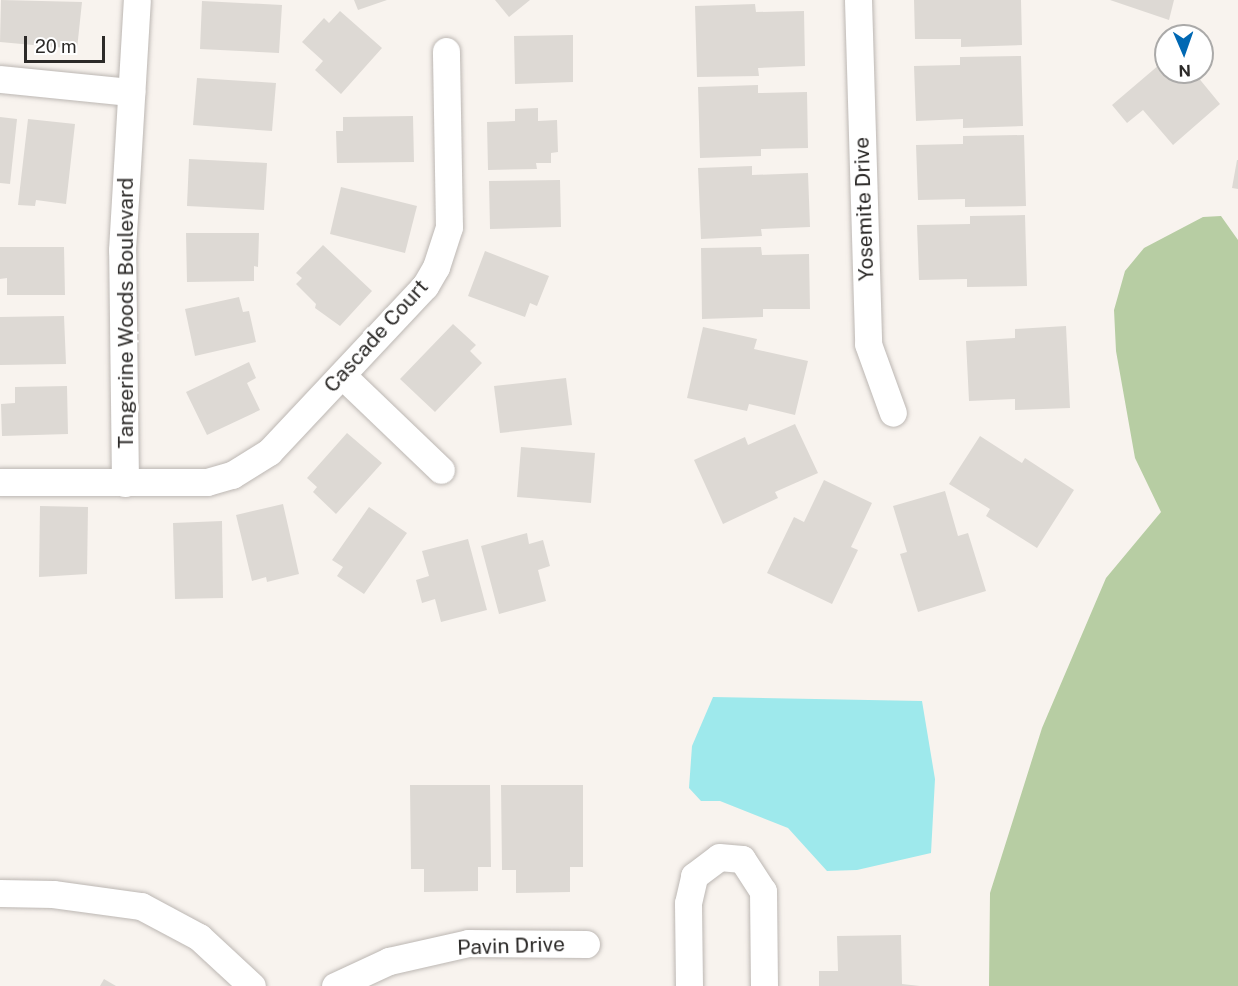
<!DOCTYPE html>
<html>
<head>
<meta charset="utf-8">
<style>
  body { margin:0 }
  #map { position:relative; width:1238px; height:986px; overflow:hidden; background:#f8f3ee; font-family:"Public Sans",sans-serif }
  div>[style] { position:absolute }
  .green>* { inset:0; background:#b7cda3 }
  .water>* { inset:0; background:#9ee9ec }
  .building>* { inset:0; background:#ddd9d4 }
  .roads { filter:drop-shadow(0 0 2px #bcb7b3) drop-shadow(0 0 2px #bcb7b3) }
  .minor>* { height:27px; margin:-13.5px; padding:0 13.5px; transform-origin:13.5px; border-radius:13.5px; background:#fff }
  span { translate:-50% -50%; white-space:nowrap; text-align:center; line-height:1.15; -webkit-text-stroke:6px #fff; paint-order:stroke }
  .street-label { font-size:21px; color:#2c2a28 }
  .north { position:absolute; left:1154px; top:24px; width:60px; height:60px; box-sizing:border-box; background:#fff; border:2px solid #abaaa9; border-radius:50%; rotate:178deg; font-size:16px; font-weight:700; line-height:24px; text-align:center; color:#2c2a28 }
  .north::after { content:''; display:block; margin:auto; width:21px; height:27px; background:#0068b3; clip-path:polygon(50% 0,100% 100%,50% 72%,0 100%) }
  .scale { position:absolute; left:24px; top:36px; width:81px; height:27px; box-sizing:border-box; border:3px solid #2c2a28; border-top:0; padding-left:8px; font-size:18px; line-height:21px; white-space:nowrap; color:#2c2a28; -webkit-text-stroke:4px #fff; paint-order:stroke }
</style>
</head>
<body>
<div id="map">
  <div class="green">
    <i style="clip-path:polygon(1221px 216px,1238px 240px,1238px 986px,989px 986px,990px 893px,1042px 728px,1106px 578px,1161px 512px,1135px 458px,1116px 351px,1114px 310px,1125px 271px,1144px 248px,1203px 217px)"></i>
  </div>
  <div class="water">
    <i style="clip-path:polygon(713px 697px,922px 701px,935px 779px,931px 853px,857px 870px,827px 871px,788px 828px,720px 801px,701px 801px,689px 788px,692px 746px)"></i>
  </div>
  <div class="building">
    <i style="clip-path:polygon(1px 0,82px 2px,77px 49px,0 42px)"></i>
    <i style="clip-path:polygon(354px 0,387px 0,358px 10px)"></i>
    <i style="clip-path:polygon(495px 0,530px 0,509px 17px)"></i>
    <i style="clip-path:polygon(914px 0,1021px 0,1022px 45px,961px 47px,961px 39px,915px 39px)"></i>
    <i style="clip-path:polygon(1110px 0,1174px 0,1169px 20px)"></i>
    <i style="clip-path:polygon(202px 1px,282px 5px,279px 53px,200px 49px)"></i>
    <i style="clip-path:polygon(755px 4px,756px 12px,804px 11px,805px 66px,758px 68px,759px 76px,697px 77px,695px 6px)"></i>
    <i style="clip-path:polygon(340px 11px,382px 48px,341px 94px,315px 70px,323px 61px,302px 42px,324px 18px,329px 23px)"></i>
    <i style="clip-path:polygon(573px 35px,573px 82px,515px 84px,514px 36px)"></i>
    <i style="clip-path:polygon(1021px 56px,1023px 126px,963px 128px,963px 119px,916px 121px,914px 66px,960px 65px,960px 57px)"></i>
    <i style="clip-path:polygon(1166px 59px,1166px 72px,1194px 72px,1189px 77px,1192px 81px,1197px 76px,1220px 104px,1173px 145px,1143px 110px,1127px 123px,1112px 105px)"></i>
    <i style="clip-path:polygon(197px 78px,276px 83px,272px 131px,193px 125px)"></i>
    <i style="clip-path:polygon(758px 85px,758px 93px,807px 92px,808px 148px,761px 149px,761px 156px,700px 158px,698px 87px)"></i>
    <i style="clip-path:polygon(538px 108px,538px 121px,557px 120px,558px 152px,551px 153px,551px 163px,536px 163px,537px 169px,488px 170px,487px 122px,515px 121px,515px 109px)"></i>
    <i style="clip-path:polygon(413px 116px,414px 162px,337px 163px,336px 131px,343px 131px,343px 117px)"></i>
    <i style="clip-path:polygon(0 117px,17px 119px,10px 184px,0 183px)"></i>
    <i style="clip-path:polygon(28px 119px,75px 124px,66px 204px,36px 200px,35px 206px,18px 205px)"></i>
    <i style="clip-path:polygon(1024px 135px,1026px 206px,965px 207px,965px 199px,918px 200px,916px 145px,963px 144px,963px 136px)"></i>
    <i style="clip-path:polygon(189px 159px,267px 163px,264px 210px,187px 206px)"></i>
    <i style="clip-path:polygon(1237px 160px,1238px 160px,1238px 189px,1232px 188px)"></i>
    <i style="clip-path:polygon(752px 166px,752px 175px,808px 173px,810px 227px,761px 229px,762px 236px,701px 239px,698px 168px)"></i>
    <i style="clip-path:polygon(560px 180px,561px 227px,490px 229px,489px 181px)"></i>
    <i style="clip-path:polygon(341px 187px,417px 206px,405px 253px,330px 234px)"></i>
    <i style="clip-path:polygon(1025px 215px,1027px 286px,967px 287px,967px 279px,919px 280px,917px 225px,970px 224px,970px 216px)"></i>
    <i style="clip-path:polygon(186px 233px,259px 233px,258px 267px,254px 266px,254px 281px,187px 282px)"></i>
    <i style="clip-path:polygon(323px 245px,372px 291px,340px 326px,315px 308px,316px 304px,296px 284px,302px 278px,296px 273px)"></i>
    <i style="clip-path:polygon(0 247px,64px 247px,65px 295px,7px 295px,7px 278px,0 279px)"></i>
    <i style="clip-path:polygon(761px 247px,762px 255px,809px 254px,810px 309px,763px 309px,763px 317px,702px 319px,701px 248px)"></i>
    <i style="clip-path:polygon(485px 251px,549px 276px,537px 306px,530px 303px,525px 317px,468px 296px)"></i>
    <i style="clip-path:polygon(239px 297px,243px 312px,249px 311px,256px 342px,195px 356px,185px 309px)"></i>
    <i style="clip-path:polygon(64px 316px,66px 364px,0 365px,0 317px)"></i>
    <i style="clip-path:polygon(453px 324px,476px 345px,470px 351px,482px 363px,435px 412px,400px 379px)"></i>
    <i style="clip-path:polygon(1066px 326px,1070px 408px,1015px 410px,1015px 399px,969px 401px,966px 341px,1015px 338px,1015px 329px)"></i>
    <i style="clip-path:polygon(703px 327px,757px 339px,754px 349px,808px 361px,795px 415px,749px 404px,747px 411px,687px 398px)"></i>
    <i style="clip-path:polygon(249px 362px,256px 378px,247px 383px,260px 410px,207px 435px,186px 392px)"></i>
    <i style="clip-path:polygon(566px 378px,572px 425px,500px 433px,494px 386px)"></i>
    <i style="clip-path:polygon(67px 386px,68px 434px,2px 436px,1px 404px,15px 403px,15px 387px)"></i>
    <i style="clip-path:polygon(795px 424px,818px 473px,775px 492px,778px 498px,723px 524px,694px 460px,745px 437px,748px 445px)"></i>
    <i style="clip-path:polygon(347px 433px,382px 463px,336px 514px,313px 492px,317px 487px,307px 478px)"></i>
    <i style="clip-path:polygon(980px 436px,1022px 463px,1025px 458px,1074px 490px,1037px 548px,986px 516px,990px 509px,949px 484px)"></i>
    <i style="clip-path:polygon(521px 447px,595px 453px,591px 503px,517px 497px)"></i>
    <i style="clip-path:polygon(824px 480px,872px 503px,851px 547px,858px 550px,832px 604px,767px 573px,794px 517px,804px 522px)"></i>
    <i style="clip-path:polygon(945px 491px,958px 536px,968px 533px,986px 591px,918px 612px,900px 554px,907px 552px,893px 506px)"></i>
    <i style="clip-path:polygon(283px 504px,299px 574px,267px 582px,266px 577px,252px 581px,236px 515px)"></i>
    <i style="clip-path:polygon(40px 506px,88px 507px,87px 574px,39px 577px)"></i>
    <i style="clip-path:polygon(369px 507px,407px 533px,364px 594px,337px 576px,343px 567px,332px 560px)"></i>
    <i style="clip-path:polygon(222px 521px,223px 598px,175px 599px,173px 523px)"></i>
    <i style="clip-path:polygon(527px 533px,529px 544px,543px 540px,550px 566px,538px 570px,546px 601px,499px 614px,481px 546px)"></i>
    <i style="clip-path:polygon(468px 539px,487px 610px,441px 622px,435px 599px,422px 603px,416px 580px,429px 576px,422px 551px)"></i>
    <i style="clip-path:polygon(410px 785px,490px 785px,491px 867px,478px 867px,478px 891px,424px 892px,424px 869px,411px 869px)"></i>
    <i style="clip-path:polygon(501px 785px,583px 785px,583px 867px,570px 867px,570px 892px,516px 893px,516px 870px,502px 870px)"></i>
    <i style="clip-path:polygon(901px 935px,902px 984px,920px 986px,819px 986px,819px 971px,838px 971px,837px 936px)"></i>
    <i style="clip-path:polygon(104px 979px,116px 986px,100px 986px)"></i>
  </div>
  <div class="roads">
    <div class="minor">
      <i style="left:858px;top:0;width:344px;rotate:88.3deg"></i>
      <i style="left:868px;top:344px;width:73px;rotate:70.1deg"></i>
      <i style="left:0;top:79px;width:132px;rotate:5.7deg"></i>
      <i style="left:342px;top:375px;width:137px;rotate:43.8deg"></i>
      <i style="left:0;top:482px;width:207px"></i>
      <i style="left:207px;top:482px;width:26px;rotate:-16deg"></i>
      <i style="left:232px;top:475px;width:44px;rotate:-31.9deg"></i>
      <i style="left:269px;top:452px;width:228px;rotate:-46.8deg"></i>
      <i style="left:425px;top:286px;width:22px;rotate:-60deg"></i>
      <i style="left:436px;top:267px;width:42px;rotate:-72deg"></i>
      <i style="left:449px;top:227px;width:176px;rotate:-91deg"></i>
      <i style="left:125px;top:483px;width:233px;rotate:-90.7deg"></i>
      <i style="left:122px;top:250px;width:250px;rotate:-86.6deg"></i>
      <i style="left:0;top:893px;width:53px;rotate:1.1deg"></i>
      <i style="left:53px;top:894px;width:89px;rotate:7.8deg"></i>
      <i style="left:141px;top:906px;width:66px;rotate:28.1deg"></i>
      <i style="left:199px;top:937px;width:72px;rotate:42.8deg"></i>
      <i style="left:335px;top:986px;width:60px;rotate:-24.8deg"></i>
      <i style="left:389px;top:961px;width:81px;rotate:-12.8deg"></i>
      <i style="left:468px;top:943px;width:118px;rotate:0.5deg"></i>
      <i style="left:689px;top:986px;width:83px;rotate:-90.7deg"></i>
      <i style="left:688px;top:903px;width:28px;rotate:-77deg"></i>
      <i style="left:694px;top:876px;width:31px;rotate:-37deg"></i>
      <i style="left:719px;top:857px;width:23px;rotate:5deg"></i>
      <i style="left:742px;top:859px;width:38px;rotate:57deg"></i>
      <i style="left:763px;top:891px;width:95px;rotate:89.4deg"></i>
    </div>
  </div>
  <div class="street-label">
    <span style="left:864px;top:209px;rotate:-92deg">Yosemite Drive</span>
    <span style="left:126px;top:313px;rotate:-90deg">Tangerine Woods Boulevard</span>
    <span style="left:376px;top:336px;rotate:-48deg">Cascade Court</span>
    <span style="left:511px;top:946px;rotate:-2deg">Pavin Drive</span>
  </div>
  <div class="north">N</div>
  <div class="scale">20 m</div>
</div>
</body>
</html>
